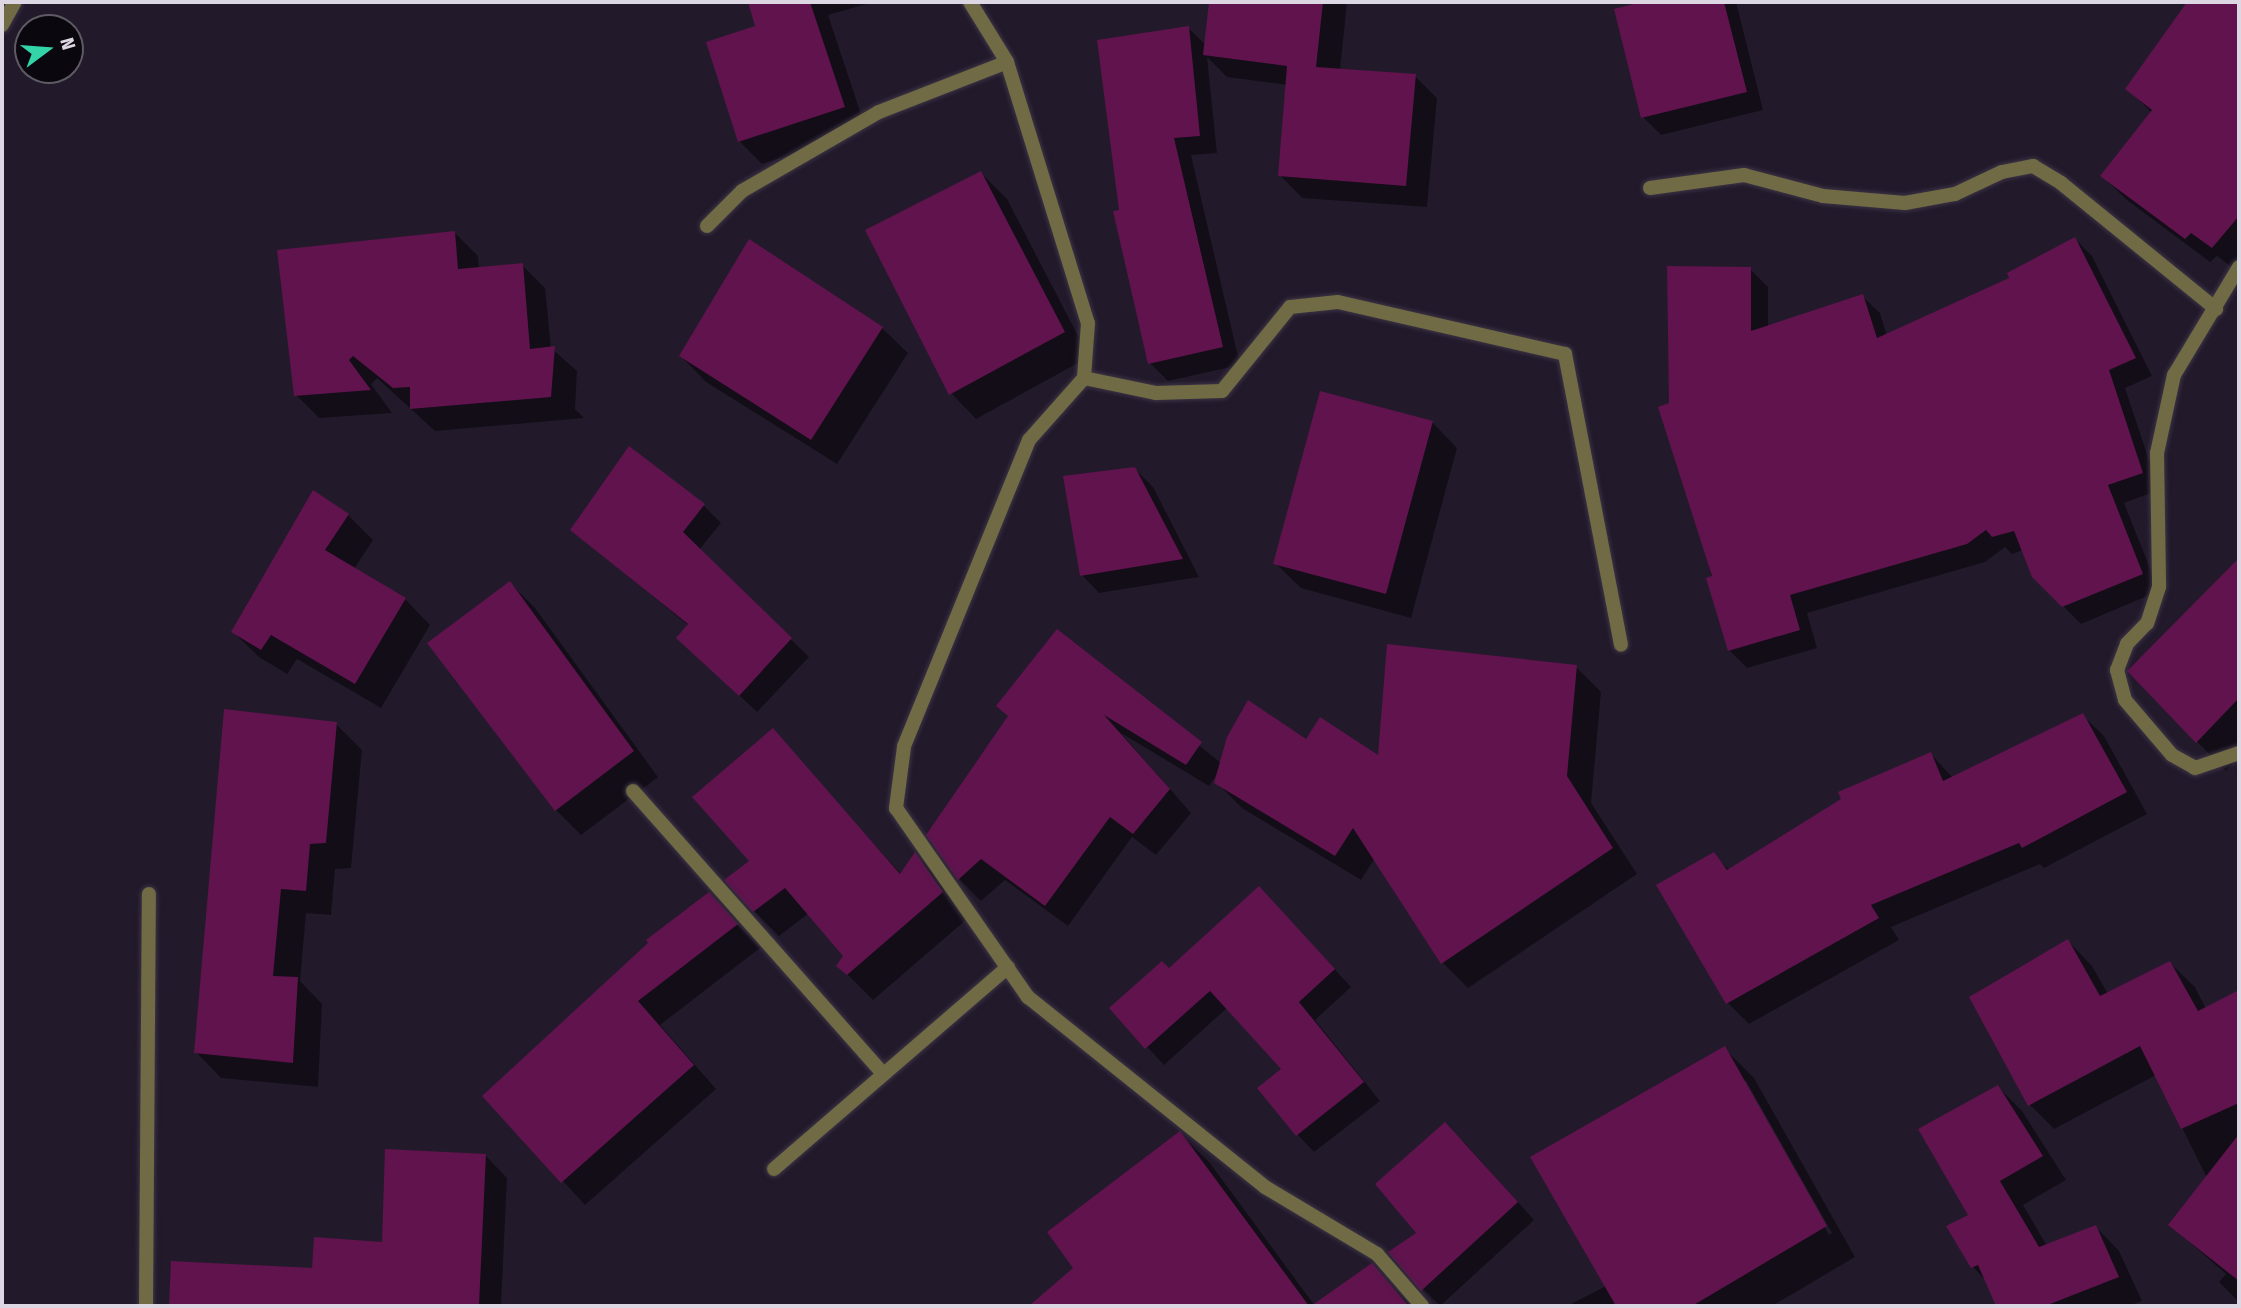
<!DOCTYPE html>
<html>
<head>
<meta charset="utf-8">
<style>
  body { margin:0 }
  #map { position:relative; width:2241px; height:1308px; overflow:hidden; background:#221a2b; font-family:"Fira Sans Condensed",sans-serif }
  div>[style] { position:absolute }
  .shadow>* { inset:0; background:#0007 }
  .building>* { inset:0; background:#60134d }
  .roads { filter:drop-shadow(0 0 2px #3c3445) drop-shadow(0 0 2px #3c3445) }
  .minor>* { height:14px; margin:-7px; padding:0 7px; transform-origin:7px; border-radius:7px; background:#706b44 }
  span { translate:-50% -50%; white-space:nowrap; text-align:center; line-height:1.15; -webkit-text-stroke:5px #0a070e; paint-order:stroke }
  .frame { position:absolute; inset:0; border:4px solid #dcd7e3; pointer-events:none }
  .north { position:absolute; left:14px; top:14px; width:70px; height:70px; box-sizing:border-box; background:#0a070e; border:2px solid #5e5a63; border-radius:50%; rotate:74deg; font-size:19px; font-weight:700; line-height:28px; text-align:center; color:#dcd7e3 }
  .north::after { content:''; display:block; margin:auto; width:24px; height:32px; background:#33d4a8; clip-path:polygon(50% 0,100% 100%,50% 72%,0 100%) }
</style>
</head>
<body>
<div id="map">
  <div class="shadow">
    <i style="clip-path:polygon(750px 2px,874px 2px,828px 15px,866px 129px,762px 164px,740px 142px,708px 43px,757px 27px)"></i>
    <i style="clip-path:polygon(1211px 2px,1347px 2px,1340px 70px,1415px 76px,1437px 98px,1427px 207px,1302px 198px,1280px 175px,1288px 85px,1227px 77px,1207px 57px,1217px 153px,1191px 155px,1240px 365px,1168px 381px,1150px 363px,1120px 211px,1188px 28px,1206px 45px)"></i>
    <i style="clip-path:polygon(1649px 2px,1736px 2px,1763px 110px,1661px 135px,1643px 117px,1616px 10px)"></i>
    <i style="clip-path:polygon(2189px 2px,2239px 2px,2237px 271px,2217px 256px,2210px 262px,2127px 200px,2102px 176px,2152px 113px,2127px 88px)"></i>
    <i style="clip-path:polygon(981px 173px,1007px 199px,1089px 357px,976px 419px,951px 393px)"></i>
    <i style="clip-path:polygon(455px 233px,478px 256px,479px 269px,522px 265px,545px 288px,551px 348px,577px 371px,575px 409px,584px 418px,435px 431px,377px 378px,371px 384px,392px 413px,319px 418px,296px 395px)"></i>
    <i style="clip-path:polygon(2075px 239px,2092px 256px,2152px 376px,2125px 388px,2159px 490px,2124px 503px,2159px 591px,2081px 624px,2033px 576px,2023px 550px,2012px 554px,2005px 547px,1985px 562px,1807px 613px,1817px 648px,1747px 668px,1729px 650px,1671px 405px,1750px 269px,1768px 287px,1768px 327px,1862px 296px,1880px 313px,1887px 336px,2012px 279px)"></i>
    <i style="clip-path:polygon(882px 328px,908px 353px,837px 464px,706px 382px,681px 356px)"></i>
    <i style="clip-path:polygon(1432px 422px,1457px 448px,1411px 618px,1301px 588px,1275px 563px)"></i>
    <i style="clip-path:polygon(1135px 469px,1153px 487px,1199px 577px,1099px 593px,1082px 575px)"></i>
    <i style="clip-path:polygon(703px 505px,721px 523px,699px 550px,809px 657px,757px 712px,696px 655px,689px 626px,572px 530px)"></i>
    <i style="clip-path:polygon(348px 515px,373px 540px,354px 569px,405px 599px,430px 625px,381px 708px,297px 659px,287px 674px,259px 657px,233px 632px)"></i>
    <i style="clip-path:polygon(2239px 561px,2239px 757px,2226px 771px,2130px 674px,2130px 668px)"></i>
    <i style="clip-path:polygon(510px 583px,535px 608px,658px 777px,581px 835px,556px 810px)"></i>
    <i style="clip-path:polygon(1057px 632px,1221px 763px,1307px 741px,1380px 758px,1576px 667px,1601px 692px,1591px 803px,1637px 874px,1468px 988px,1443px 963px,1375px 858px,1361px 880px,1242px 808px,1216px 782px,1218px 773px,1209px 786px,1121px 733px,1191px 813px,1156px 855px,1132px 837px,1068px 926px,1005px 880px,981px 901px,959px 879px,1010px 717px)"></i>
    <i style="clip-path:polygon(2082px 715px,2104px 736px,2147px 814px,2044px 868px,2040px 864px,1891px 927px,1899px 940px,1749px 1024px,1728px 1003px,1713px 854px,1729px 870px,1931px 754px,1953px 778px)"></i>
    <i style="clip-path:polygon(336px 724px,362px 750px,351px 868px,335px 869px,331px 915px,306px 913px,300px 981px,322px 1004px,318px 1087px,221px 1078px,196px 1052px)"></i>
    <i style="clip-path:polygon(772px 731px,901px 874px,915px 854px,940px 879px,967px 919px,873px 1000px,838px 965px,845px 956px,809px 913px,779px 936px,754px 911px,752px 861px)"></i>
    <i style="clip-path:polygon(709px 894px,760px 948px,660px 1025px,716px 1089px,585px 1205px,484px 1096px)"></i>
    <i style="clip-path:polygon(1276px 906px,1351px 987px,1315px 1020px,1380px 1101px,1314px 1152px,1297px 1134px,1283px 1069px,1227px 1008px,1164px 1065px,1112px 1009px)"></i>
    <i style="clip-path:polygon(2068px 941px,2092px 966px,2108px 994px,2170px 963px,2195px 987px,2206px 1009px,2239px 992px,2239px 1302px,2219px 1282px,2226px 1274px,2170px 1225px,2207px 1178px,2156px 1075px,2054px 1129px,2030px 1105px)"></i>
    <i style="clip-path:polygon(evenodd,1724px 1048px,1754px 1078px,1855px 1257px,1772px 1306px,1567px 1306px,1606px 1286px,1724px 1048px,1742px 1081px,1746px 1081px,1832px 1233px,1829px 1235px,1742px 1081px)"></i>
    <i style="clip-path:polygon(1998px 1087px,2022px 1111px,2066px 1180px,2023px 1205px,2047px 1246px,2096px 1227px,2119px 1251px,2142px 1301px,2128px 1306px,1998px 1306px,1987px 1282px,1973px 1267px,1949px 1226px,1970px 1216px)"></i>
    <i style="clip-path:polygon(1180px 1134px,1210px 1163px,1315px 1306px,1372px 1266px,1411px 1306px,1032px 1306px,1075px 1268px)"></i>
    <i style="clip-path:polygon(1463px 1141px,1534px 1220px,1440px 1306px,1423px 1289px,1418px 1233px)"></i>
    <i style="clip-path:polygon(485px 1155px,507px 1178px,501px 1306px,466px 1306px,461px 1297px,460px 1306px,171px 1306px,172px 1263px,314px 1269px,384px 1244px)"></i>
  </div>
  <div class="building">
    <i style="clip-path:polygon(748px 2px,810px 2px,845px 107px,738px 142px,706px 42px,755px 26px)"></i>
    <i style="clip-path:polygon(1209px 2px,1323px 2px,1316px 67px,1416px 74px,1406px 186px,1278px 176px,1287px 66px,1203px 55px)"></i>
    <i style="clip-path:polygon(1641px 2px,1724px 2px,1747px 92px,1641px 118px,1614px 9px)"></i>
    <i style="clip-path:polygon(2187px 2px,2239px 2px,2239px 216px,2212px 248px,2191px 233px,2185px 239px,2100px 176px,2152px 110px,2125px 89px)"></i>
    <i style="clip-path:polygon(1189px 26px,1200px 136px,1174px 138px,1223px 347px,1148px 364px,1113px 211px,1119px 210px,1097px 40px)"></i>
    <i style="clip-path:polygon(981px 171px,1065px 332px,949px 395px,865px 230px)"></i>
    <i style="clip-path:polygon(455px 231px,458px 269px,523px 263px,530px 349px,555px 346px,551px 397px,410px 409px,410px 387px,393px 388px,353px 356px,349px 360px,371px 390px,294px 396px,277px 250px)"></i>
    <i style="clip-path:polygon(2075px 237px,2136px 358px,2109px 370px,2143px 473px,2108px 485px,2143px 574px,2062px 607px,2032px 577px,2014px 531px,1992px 537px,1986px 530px,1967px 544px,1790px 595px,1800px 630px,1728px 651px,1706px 578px,1712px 576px,1658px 407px,1669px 403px,1667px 266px,1751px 267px,1751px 331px,1863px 294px,1877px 338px,2009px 278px,2007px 273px)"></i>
    <i style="clip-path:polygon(749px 239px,883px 327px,811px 440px,679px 356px)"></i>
    <i style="clip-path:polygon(1320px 391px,1433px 421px,1386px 594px,1273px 564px)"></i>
    <i style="clip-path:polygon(629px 446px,705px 504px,683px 532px,792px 638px,739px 696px,676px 638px,688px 624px,570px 530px)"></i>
    <i style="clip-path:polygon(1135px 467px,1183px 559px,1080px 576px,1063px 476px)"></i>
    <i style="clip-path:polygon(313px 490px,349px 514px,325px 550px,406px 598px,355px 684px,271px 635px,261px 650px,231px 632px)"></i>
    <i style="clip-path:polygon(2239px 558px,2239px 698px,2196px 743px,2127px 671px)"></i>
    <i style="clip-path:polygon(510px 581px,634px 751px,555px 811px,427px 643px)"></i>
    <i style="clip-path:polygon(1057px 629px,1202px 742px,1186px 765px,1104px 715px,1170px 789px,1133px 834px,1110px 817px,1045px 906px,981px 859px,958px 880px,926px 835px,1008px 716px,996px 706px)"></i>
    <i style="clip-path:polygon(1387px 644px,1577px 665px,1567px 776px,1613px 848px,1441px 964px,1353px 828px,1335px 856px,1214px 783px,1227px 737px,1248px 700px,1306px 739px,1320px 717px,1378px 755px)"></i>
    <i style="clip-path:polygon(224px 709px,337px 722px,326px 843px,310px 844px,306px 891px,281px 889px,273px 976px,298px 977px,293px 1063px,194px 1053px)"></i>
    <i style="clip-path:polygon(2083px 713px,2127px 792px,2022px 848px,2019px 843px,1871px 905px,1879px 918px,1726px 1004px,1656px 885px,1714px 852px,1727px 870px,1841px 799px,1838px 792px,1931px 752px,1943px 781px)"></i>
    <i style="clip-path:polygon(773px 728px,900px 874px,915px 852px,943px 892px,847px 975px,836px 966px,843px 956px,785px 888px,753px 912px,724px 880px,749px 861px,692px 797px)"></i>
    <i style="clip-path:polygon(1259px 886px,1335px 969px,1299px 1002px,1364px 1082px,1296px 1136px,1257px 1088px,1281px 1069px,1210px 991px,1145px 1049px,1109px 1008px,1162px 961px,1169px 968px)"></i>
    <i style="clip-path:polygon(709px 892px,738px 924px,638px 1001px,694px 1065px,561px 1183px,482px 1096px,648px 943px,646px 940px)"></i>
    <i style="clip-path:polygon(2068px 939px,2100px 996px,2170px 961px,2198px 1011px,2239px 990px,2239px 1103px,2181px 1129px,2140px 1046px,2028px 1106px,1969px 997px)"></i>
    <i style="clip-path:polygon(1725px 1046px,1827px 1226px,1692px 1306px,1616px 1306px,1530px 1157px)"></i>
    <i style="clip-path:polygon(1998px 1085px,2043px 1156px,2000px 1181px,2039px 1247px,2096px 1225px,2119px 1277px,2045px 1306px,1996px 1306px,1978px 1265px,1971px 1268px,1946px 1226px,1968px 1215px,1918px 1129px)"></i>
    <i style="clip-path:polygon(1445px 1122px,1518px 1202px,1421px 1291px,1388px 1252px,1416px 1233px,1375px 1184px)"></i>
    <i style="clip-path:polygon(1180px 1131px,1309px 1306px,1029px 1306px,1073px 1268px,1047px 1232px)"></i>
    <i style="clip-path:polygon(2239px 1134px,2239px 1281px,2168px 1225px)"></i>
    <i style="clip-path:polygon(385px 1149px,486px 1154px,479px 1306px,169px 1306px,171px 1261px,312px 1268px,314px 1237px,382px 1242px)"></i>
    <i style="clip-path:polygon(1372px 1263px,1407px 1304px,1404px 1306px,1311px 1306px)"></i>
  </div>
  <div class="roads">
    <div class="minor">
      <i style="left:970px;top:2px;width:70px;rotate:58.3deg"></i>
      <i style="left:1007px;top:62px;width:273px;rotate:72.8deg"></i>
      <i style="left:1088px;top:323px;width:55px;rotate:94.2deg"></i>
      <i style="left:1084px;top:378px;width:83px;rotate:131.6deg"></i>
      <i style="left:1029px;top:440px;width:331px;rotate:112.2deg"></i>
      <i style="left:904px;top:747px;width:62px;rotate:97.5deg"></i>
      <i style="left:896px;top:808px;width:231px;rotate:55.1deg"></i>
      <i style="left:1028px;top:997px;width:304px;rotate:38.7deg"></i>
      <i style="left:1265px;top:1187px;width:131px;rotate:30.9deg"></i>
      <i style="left:1377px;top:1254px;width:69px;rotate:49.1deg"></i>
      <i style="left:2px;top:25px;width:26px;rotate:-61deg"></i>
      <i style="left:1650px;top:188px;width:95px;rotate:-7.9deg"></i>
      <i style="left:1744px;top:175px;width:82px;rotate:14.9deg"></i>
      <i style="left:1823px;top:196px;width:82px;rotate:4.9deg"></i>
      <i style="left:1905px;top:203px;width:51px;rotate:-10.2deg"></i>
      <i style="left:1955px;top:194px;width:52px;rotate:-25.1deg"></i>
      <i style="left:2002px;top:172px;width:32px;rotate:-11deg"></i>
      <i style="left:2033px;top:166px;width:33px;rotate:31deg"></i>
      <i style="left:2061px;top:183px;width:200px;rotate:39.1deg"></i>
      <i style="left:707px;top:226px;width:49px;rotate:-45deg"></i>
      <i style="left:742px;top:191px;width:158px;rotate:-30deg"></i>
      <i style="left:879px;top:112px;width:137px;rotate:-21.3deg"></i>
      <i style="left:2239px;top:267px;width:126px;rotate:121deg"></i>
      <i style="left:2174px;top:375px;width:80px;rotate:102.3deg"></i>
      <i style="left:2157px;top:453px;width:134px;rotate:89.1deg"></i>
      <i style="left:2159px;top:587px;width:38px;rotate:108deg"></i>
      <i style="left:2147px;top:623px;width:29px;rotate:134deg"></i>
      <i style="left:2127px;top:644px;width:28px;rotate:111deg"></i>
      <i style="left:2117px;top:670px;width:31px;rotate:75deg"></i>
      <i style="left:2125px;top:700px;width:72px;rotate:49.5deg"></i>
      <i style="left:2172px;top:755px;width:26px;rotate:29deg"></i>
      <i style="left:2195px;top:768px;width:46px;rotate:-18.8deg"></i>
      <i style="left:1084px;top:378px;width:74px;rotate:11.8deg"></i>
      <i style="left:1156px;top:393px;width:66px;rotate:-1.7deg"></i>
      <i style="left:1222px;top:391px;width:108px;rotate:-51deg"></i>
      <i style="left:1290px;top:307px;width:48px;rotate:-5.9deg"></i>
      <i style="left:1338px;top:302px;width:233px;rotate:12.9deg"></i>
      <i style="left:1565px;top:354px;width:296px;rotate:79.1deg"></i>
      <i style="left:633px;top:791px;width:378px;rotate:48.5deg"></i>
      <i style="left:774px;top:1169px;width:309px;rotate:-40.8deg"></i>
      <i style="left:146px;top:1306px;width:412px;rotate:-89.6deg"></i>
    </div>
  </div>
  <div class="frame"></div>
  <div class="north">N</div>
</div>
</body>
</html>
